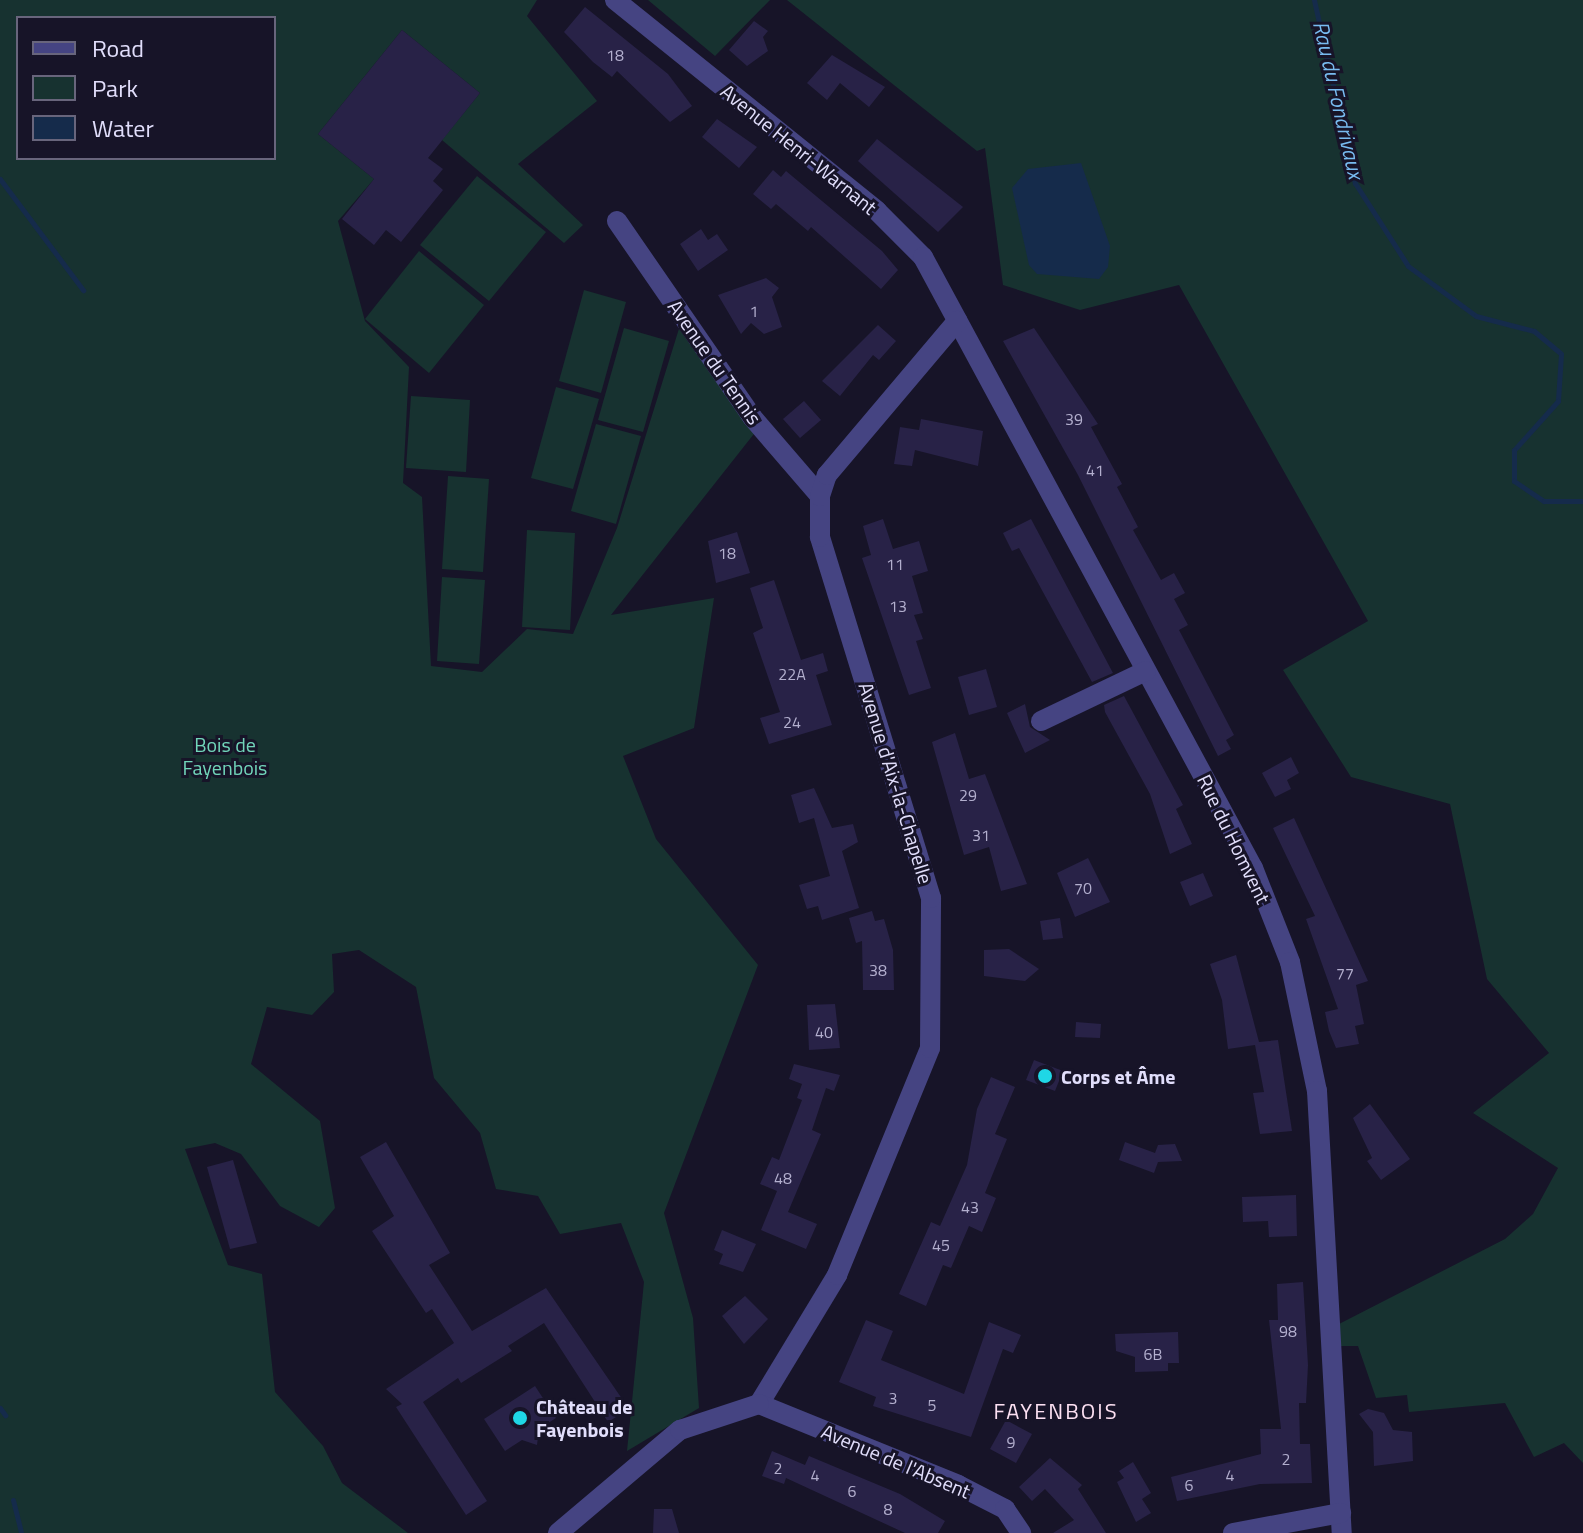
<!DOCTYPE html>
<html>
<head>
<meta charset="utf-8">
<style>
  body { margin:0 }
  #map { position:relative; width:1583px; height:1533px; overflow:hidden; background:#171428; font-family:"Titillium Web",sans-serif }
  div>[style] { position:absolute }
  .green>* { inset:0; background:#173230 }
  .water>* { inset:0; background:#152b4b }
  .stream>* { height:5px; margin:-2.5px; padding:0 2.5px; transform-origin:2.5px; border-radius:2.5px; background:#152b4b }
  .building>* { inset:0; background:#282247 }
  .minor>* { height:20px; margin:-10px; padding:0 10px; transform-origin:10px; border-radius:10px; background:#454482 }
  .dots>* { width:22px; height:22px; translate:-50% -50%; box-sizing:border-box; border:4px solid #171428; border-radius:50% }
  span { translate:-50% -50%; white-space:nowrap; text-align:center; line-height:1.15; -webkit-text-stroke:6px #171428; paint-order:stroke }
  .number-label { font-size:16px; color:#b3afce }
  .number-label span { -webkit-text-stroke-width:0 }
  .street-label { font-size:20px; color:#e1defb }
  .park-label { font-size:20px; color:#71d5ba }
  .poi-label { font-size:20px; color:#e1defb; font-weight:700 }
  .left { translate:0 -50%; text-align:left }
  .water-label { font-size:22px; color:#78bbf0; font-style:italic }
  .neighbourhood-label { font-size:22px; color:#fce0f2; letter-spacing:2px }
  .legend { position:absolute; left:16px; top:16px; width:260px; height:144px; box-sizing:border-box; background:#171428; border:2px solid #68657c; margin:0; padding:10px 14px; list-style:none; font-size:24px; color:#e1defb }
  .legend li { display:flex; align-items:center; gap:16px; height:40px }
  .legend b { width:40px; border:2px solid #68657c }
</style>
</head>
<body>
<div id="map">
  <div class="green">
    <i style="clip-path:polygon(evenodd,0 0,537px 0,527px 16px,597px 101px,518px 164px,583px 225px,564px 243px,442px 140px,480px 93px,402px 30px,318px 134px,374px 179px,338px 221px,365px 321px,409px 367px,403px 483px,422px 497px,431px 666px,482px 672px,527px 629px,573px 634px,617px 528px,682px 319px,757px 430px,611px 615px,714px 598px,694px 728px,623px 756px,656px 839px,758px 965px,664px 1213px,693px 1318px,699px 1408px,627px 1451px,644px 1282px,621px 1223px,560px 1234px,538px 1196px,496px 1189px,480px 1133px,434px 1078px,416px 987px,359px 950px,332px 954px,334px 992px,312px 1015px,267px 1007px,251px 1064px,320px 1121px,335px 1208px,319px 1227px,280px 1206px,241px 1154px,215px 1143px,185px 1149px,228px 1265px,262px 1274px,275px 1392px,323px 1446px,342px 1483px,408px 1533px,0 1533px,0 0,18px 18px,274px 18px,274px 158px,18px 158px,18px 18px)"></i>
    <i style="clip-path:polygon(648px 0,770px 0,715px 56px)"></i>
    <i style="clip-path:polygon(787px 0,1583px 0,1583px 1463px,1564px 1443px,1534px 1457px,1505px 1403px,1409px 1412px,1407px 1395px,1376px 1398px,1358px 1346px,1340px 1346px,1339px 1324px,1505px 1239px,1533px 1214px,1558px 1168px,1473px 1113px,1549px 1053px,1487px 979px,1450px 804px,1351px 777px,1283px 670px,1368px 621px,1179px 285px,1080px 310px,1003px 285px,985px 148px,977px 151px)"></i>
    <i style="clip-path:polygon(477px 176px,546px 232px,489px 301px,420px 245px)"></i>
    <i style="clip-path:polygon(419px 251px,484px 305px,429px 373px,365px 319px)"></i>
    <i style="clip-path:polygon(584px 290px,626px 302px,601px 393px,559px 381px)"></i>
    <i style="clip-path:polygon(624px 328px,669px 341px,643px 432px,598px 420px)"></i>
    <i style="clip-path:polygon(556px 387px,599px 399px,573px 489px,531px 478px)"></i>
    <i style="clip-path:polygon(411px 396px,470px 400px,466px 472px,406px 468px)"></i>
    <i style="clip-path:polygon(596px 424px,641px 436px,616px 524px,571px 511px)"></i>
    <i style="clip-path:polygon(448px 476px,489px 479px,483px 572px,442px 569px)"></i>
    <i style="clip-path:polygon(527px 530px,575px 533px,570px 630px,522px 627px)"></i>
    <i style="clip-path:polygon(442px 577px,485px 580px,479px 664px,437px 661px)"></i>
  </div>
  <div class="water">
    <i style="clip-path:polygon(1081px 163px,1110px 246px,1108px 267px,1099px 279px,1037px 274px,1029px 265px,1012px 188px,1028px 169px)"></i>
  </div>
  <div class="stream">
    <i style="left:1314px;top:0;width:188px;rotate:77.4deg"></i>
    <i style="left:1355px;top:183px;width:98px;rotate:57.4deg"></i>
    <i style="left:1408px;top:266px;width:84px;rotate:36.3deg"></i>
    <i style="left:1476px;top:316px;width:60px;rotate:14.5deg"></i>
    <i style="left:1534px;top:331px;width:35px;rotate:40deg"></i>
    <i style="left:1561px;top:354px;width:47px;rotate:93.7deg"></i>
    <i style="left:1558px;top:401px;width:66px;rotate:131.9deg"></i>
    <i style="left:1514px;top:450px;width:31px;rotate:90deg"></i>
    <i style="left:1514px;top:481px;width:36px;rotate:34deg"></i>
    <i style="left:1544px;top:501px;width:39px"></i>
    <i style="left:0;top:179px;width:139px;rotate:53.2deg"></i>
    <i style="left:0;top:1408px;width:9px;rotate:54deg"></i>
    <i style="left:13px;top:1500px;width:34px;rotate:76deg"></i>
  </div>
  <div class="building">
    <i style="clip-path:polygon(585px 7px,668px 74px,692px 106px,670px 122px,617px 71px,612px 77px,593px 62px,564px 32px)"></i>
    <i style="clip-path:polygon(754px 21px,768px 31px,763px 37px,768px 51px,747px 66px,729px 50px)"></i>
    <i style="clip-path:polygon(402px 30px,480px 93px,428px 158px,443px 169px,433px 181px,443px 190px,401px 242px,386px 230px,374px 245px,342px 219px,374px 179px,318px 134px)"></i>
    <i style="clip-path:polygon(832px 55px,885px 87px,869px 107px,840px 83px,827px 100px,807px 83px)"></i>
    <i style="clip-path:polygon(717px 119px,757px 147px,739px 168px,702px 137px)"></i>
    <i style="clip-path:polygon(877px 139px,963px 207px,938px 232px,858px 161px)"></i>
    <i style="clip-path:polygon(773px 170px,781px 177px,786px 171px,882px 251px,898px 270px,881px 289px,811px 227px,808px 231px,776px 204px,771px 209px,753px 194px)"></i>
    <i style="clip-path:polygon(701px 229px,708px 240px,717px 234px,728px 250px,698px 271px,680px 244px)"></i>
    <i style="clip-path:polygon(766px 278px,779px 288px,772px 297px,782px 327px,764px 334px,751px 323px,741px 334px,718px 295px)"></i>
    <i style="clip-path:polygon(878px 325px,896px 341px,879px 360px,873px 355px,840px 396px,822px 381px)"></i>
    <i style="clip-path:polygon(1034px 328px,1098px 424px,1091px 427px,1122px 484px,1117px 487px,1138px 527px,1133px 530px,1161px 580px,1174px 573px,1185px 593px,1174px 599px,1188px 625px,1179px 630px,1234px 735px,1226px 740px,1231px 749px,1218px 756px,1078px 475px,1003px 341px)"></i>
    <i style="clip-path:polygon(804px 401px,821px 420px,800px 438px,783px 419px)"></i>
    <i style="clip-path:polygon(921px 419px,983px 431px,978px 466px,915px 450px,912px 466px,894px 464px,900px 427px,919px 430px)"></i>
    <i style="clip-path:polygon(883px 519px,893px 549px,919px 541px,928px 571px,912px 576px,923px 613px,914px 615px,923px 639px,916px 641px,931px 688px,909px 695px,862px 558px,871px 555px,863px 526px)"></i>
    <i style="clip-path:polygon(1031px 519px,1113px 673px,1092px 682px,1019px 548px,1012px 551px,1003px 533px)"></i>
    <i style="clip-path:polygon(737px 532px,750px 573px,716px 583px,708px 541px)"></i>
    <i style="clip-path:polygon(774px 580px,801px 660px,823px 653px,828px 671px,816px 675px,832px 725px,769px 744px,760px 718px,780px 712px,753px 633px,763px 628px,750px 588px)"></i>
    <i style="clip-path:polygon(986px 669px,997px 707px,969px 715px,958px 677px)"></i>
    <i style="clip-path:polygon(1124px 696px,1183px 805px,1176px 809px,1192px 844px,1170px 854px,1150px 794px,1105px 712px,1104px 705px)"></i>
    <i style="clip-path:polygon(1025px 704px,1030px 727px,1050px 740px,1025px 753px,1007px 713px)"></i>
    <i style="clip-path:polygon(955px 733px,969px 779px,985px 774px,1027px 884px,1001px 891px,989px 847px,964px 855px,932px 742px)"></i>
    <i style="clip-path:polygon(1291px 757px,1299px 773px,1287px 780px,1291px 789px,1275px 797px,1262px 773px)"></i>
    <i style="clip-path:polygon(814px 788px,832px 828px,853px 824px,858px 842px,842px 851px,859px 908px,822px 920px,818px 906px,807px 909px,799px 885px,830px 876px,814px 818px,799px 823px,791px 795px)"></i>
    <i style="clip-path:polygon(1294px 818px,1368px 981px,1356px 985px,1364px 1024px,1355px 1026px,1359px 1044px,1336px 1048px,1329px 1031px,1325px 1012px,1338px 1009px,1306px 919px,1315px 916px,1273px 828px)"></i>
    <i style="clip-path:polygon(1088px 858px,1110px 902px,1075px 917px,1057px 873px)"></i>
    <i style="clip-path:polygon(1203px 873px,1213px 896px,1190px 906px,1180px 882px)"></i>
    <i style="clip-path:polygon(872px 911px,875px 921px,884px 919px,893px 950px,894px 990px,863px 990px,862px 941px,856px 943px,849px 918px)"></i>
    <i style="clip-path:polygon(1060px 918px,1063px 938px,1043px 940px,1040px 921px)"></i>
    <i style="clip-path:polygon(1009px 949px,1039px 969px,1025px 981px,984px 976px,984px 950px)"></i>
    <i style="clip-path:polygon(1236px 955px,1259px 1042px,1278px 1040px,1292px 1131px,1260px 1134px,1253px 1093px,1264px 1092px,1255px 1045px,1228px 1049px,1222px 1000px,1210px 964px)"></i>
    <i style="clip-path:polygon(835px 1004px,840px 1048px,809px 1050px,807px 1005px)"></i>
    <i style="clip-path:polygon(1076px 1022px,1101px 1024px,1100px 1038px,1075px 1037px)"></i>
    <i style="clip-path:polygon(1034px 1060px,1063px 1071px,1055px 1091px,1026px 1080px)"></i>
    <i style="clip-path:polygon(794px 1064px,840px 1075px,834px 1091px,826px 1088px,812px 1130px,821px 1134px,788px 1212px,817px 1224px,806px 1249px,761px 1230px,777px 1191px,760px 1184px,772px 1157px,779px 1160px,802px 1100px,797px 1098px,802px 1084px,789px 1079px)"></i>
    <i style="clip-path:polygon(991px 1077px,1015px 1087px,995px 1134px,1007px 1139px,985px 1193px,996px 1198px,982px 1232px,969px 1226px,951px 1268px,943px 1265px,926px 1306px,899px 1294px,931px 1222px,940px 1226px,967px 1165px,977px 1109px)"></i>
    <i style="clip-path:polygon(1370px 1104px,1410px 1159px,1381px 1180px,1367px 1161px,1372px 1158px,1353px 1118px)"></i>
    <i style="clip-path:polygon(386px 1142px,450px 1253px,429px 1265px,472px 1331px,546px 1288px,629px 1409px,608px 1422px,544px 1323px,508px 1346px,512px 1351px,461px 1383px,458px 1378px,423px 1402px,487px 1501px,466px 1515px,396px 1407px,402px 1404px,386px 1389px,454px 1343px,432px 1309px,426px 1313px,372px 1231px,394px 1216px,360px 1157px)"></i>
    <i style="clip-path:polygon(1125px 1142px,1155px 1153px,1158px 1145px,1175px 1144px,1182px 1161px,1158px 1162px,1154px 1173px,1119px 1160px)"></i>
    <i style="clip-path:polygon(233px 1160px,257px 1243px,230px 1249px,207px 1167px)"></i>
    <i style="clip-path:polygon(1296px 1195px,1297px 1236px,1269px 1237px,1268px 1221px,1243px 1222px,1242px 1197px)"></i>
    <i style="clip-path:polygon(722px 1230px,756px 1244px,743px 1272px,719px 1264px,723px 1254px,714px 1250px)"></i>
    <i style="clip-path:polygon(1303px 1282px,1308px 1365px,1306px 1403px,1299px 1403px,1300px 1444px,1310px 1444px,1312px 1483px,1260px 1484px,1177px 1501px,1171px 1477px,1261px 1454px,1260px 1429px,1281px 1429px,1269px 1320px,1278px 1320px,1277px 1284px)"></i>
    <i style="clip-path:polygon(745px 1296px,768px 1319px,744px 1344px,722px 1316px)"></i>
    <i style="clip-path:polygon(866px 1320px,893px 1331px,881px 1360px,964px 1394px,989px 1322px,1021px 1335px,1013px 1353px,1003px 1349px,971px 1437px,873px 1406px,876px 1397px,839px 1382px)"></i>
    <i style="clip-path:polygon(1178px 1332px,1179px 1363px,1168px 1363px,1168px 1371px,1135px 1372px,1135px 1357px,1116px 1351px,1115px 1334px)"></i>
    <i style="clip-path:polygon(535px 1386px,556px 1418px,539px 1429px,537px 1445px,522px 1440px,505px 1451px,484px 1419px)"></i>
    <i style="clip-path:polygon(1368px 1409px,1384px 1413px,1393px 1430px,1412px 1432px,1413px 1461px,1374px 1466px,1373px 1432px,1359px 1414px)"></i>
    <i style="clip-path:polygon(1006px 1420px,1032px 1434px,1016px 1463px,990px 1449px)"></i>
    <i style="clip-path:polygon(772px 1451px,805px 1465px,809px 1456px,900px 1494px,945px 1521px,938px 1533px,905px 1533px,786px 1478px,784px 1484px,762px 1476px)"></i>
    <i style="clip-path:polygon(1050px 1458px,1082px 1485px,1078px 1489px,1106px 1533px,1053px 1533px,1074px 1520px,1045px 1489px,1032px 1501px,1019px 1487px)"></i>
    <i style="clip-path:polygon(1133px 1462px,1151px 1493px,1142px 1499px,1151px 1513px,1136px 1522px,1117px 1482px,1124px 1478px,1119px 1471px)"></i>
    <i style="clip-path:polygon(654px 1509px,672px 1509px,679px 1533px,653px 1533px)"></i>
  </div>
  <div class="minor">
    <i style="left:615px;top:0;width:336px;rotate:38.8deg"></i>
    <i style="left:877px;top:211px;width:65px;rotate:45deg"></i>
    <i style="left:923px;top:257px;width:694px;rotate:61.63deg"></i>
    <i style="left:1253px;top:868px;width:101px;rotate:68.5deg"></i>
    <i style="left:1290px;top:962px;width:132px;rotate:78.2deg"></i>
    <i style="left:1317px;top:1091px;width:443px;rotate:86.8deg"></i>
    <i style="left:617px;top:221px;width:238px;rotate:55.4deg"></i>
    <i style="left:752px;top:417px;width:104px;rotate:49.3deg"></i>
    <i style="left:1041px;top:721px;width:116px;rotate:-25.5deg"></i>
    <i style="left:759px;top:1404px;width:151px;rotate:-58.8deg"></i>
    <i style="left:837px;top:1275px;width:245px;rotate:-67.7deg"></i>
    <i style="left:930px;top:1048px;width:150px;rotate:-89.6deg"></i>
    <i style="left:931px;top:898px;width:378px;rotate:-107.1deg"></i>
    <i style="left:820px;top:537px;width:41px;rotate:-90deg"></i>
    <i style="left:820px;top:496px;width:22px;rotate:-72deg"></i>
    <i style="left:827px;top:475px;width:202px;rotate:-49.8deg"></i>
    <i style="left:759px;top:1404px;width:215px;rotate:22.1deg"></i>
    <i style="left:958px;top:1485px;width:53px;rotate:27.1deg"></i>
    <i style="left:1005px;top:1509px;width:29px;rotate:56deg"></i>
    <i style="left:558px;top:1533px;width:160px;rotate:-40.2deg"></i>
    <i style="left:680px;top:1430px;width:83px;rotate:-18.2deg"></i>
    <i style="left:1233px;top:1533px;width:110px;rotate:-10.5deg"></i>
  </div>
  <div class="dots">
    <i style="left:1045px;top:1076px;background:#1fd7e6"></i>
    <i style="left:520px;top:1418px;background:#1fd7e6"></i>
  </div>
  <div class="number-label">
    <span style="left:615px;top:55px">18</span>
    <span style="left:754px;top:311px">1</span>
    <span style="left:1074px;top:419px">39</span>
    <span style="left:1095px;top:470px">41</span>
    <span style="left:727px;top:553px">18</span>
    <span style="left:895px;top:564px">11</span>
    <span style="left:898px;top:606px">13</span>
    <span style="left:792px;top:674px">22A</span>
    <span style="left:792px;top:722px">24</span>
    <span style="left:968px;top:795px">29</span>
    <span style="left:981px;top:835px">31</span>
    <span style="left:1083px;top:888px">70</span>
    <span style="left:878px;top:970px">38</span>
    <span style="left:1345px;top:973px">77</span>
    <span style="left:824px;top:1032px">40</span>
    <span style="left:783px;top:1178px">48</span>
    <span style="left:970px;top:1207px">43</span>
    <span style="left:941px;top:1245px">45</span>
    <span style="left:1288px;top:1331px">98</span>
    <span style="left:1153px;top:1354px">6B</span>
    <span style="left:893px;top:1398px">3</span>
    <span style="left:932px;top:1405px">5</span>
    <span style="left:1011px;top:1442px">9</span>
    <span style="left:1286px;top:1459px">2</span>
    <span style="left:778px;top:1468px">2</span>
    <span style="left:815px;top:1475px">4</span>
    <span style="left:1230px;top:1475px">4</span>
    <span style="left:1189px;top:1485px">6</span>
    <span style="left:852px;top:1491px">6</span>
    <span style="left:888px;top:1509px">8</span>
  </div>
  <div class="street-label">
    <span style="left:799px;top:149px;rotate:39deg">Avenue Henri-Warnant</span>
    <span style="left:715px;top:362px;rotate:55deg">Avenue du Tennis</span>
    <span style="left:896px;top:783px;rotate:73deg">Avenue d'Aix-la-Chapelle</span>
    <span style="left:1234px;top:839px;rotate:64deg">Rue du Homvent</span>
    <span style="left:896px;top:1461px;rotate:23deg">Avenue de l'Absent</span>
  </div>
  <div class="park-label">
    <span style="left:225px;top:756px">Bois de<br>Fayenbois</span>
  </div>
  <div class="poi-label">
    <span class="left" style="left:1061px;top:1076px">Corps et Âme</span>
    <span class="left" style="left:536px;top:1418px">Château de<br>Fayenbois</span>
  </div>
  <div class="water-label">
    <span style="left:1338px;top:100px;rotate:77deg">Rau du Fondrivaux</span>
  </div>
  <div class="neighbourhood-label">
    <span style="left:1056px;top:1412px">FAYENBOIS</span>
  </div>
  <ul class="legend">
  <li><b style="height:10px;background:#454482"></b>Road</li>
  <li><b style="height:22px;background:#173230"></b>Park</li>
  <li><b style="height:22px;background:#152b4b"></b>Water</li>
  </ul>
</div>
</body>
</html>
